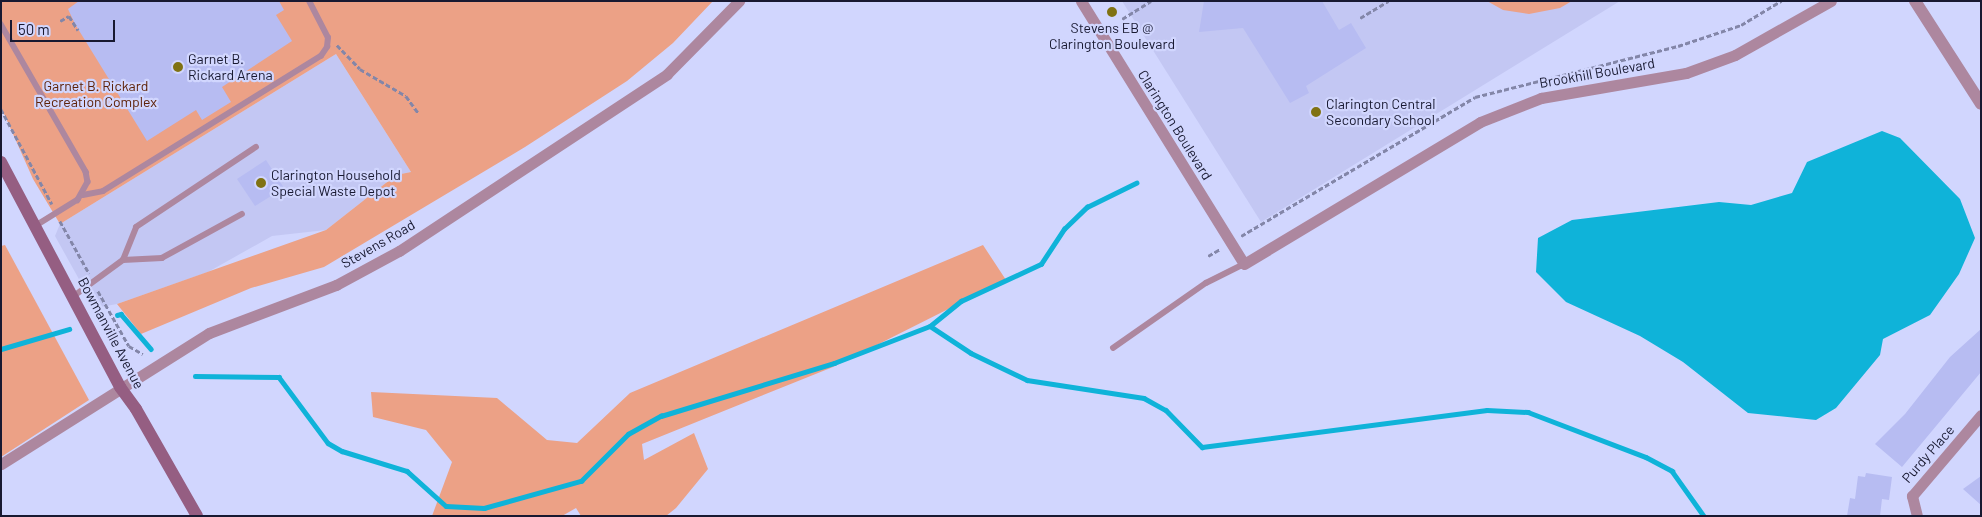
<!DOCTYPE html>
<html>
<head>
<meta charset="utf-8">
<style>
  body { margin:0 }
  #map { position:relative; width:1982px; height:517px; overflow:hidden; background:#d1d6fe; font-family:Barlow,sans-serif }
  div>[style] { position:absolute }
  .built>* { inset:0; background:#c3c7f3 }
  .green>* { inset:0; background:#eca186 }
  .water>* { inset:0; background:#0fb3d9 }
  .stream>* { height:4.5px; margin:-2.25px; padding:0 2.25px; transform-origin:2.25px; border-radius:2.25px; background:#0fb3d9 }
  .building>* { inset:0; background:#b7bcf2 }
  .path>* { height:2.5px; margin-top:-1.25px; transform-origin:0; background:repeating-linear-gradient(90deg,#8386a8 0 5px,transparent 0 7.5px) }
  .service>* { height:5.5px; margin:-2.75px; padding:0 2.75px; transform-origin:2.75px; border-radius:2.75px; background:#ad879f }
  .minor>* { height:11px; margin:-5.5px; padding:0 5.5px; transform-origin:5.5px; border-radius:5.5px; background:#ad879f }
  .tertiary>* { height:12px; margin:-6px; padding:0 6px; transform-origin:6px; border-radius:6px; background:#ad879f }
  .secondary>* { height:12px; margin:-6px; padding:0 6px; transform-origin:6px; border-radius:6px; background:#955e82 }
  .dots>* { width:14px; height:14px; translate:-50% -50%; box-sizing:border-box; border:2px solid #d1d6fe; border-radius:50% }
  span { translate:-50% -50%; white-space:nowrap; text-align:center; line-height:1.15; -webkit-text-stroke:4.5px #d1d6fe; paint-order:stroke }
  .poi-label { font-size:14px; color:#181931 }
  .left { translate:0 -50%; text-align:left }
  .street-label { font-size:14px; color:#181931 }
  .park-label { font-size:14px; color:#5d2107 }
  .frame { position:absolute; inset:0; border:2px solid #181931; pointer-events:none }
  .scale { position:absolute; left:10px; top:20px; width:105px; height:22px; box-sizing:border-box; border:2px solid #181931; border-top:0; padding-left:6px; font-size:15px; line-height:18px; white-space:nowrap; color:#181931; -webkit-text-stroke:4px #d1d6fe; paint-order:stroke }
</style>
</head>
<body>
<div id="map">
  <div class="built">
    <i style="clip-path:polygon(1122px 1px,1620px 1px,1261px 222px)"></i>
    <i style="clip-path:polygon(336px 54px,411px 172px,396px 175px,326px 230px,272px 236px,208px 272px,117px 304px,95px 308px,55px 236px,60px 224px)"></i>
  </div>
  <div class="green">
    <i style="clip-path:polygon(1px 1px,713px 1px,673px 43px,627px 81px,525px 147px,324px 267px,251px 288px,141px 334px,117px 304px,326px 230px,396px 175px,411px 172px,336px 54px,60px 224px,33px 179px,1px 107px)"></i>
    <i style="clip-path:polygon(1487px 1px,1572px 1px,1560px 8px,1529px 14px,1503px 10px)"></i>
    <i style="clip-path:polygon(5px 245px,89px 400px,1px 457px,1px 246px)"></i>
    <i style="clip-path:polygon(983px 245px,1006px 280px,833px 367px,642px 444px,644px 460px,694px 433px,708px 469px,676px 508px,666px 516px,581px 516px,576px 508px,562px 516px,432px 516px,452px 462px,426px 430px,373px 417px,371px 392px,497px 398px,547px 440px,577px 443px,630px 393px)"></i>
  </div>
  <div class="water">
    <i style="clip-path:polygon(1882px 131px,1900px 138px,1960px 199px,1975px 238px,1959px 274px,1930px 315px,1883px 339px,1880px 355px,1836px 408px,1816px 420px,1748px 413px,1683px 362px,1640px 336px,1566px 302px,1536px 272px,1538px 238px,1572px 220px,1719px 202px,1751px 205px,1792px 193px,1807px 162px)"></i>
  </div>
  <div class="stream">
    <i style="left:117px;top:315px;width:4px;rotate:-14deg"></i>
    <i style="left:121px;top:314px;width:46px;rotate:49.4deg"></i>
    <i style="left:930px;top:326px;width:49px;rotate:33.4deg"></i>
    <i style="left:971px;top:353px;width:62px;rotate:25.7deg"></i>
    <i style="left:1027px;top:380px;width:118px;rotate:8.7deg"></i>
    <i style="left:1144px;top:398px;width:25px;rotate:29deg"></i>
    <i style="left:1166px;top:410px;width:52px;rotate:45.8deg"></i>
    <i style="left:1202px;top:447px;width:287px;rotate:-7.4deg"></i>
    <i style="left:1487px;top:410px;width:41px;rotate:2.8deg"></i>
    <i style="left:1528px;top:412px;width:126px;rotate:20.9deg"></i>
    <i style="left:1646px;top:457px;width:30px;rotate:28deg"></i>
    <i style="left:1672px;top:471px;width:55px;rotate:54.6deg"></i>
    <i style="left:1px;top:349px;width:71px;rotate:-16.4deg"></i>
    <i style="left:195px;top:376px;width:84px;rotate:0.7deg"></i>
    <i style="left:279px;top:377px;width:82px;rotate:53.4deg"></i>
    <i style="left:328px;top:443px;width:16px;rotate:30deg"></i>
    <i style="left:342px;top:451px;width:68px;rotate:17.1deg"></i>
    <i style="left:407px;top:471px;width:52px;rotate:41.9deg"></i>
    <i style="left:446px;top:506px;width:38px;rotate:3deg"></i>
    <i style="left:484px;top:508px;width:101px;rotate:-15.6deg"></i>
    <i style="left:581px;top:481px;width:66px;rotate:-45deg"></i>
    <i style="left:628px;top:434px;width:38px;rotate:-29deg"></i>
    <i style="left:661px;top:416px;width:181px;rotate:-17deg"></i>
    <i style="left:834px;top:363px;width:103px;rotate:-21.1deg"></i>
    <i style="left:930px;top:326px;width:40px;rotate:-39deg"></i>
    <i style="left:961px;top:301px;width:88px;rotate:-24.8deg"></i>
    <i style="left:1041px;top:264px;width:42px;rotate:-56.7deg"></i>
    <i style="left:1064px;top:229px;width:32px;rotate:-44deg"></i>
    <i style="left:1087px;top:207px;width:55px;rotate:-26.1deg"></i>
  </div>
  <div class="building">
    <i style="clip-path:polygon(79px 1px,279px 1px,284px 10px,276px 15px,292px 41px,222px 87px,231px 102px,202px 120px,196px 110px,147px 141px,75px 24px,68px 9px)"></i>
    <i style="clip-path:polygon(1204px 1px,1322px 1px,1339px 30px,1351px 23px,1366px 48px,1306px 86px,1309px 93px,1290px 103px,1243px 28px,1199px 32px)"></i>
    <i style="clip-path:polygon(266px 160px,284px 188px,255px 206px,237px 179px)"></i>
    <i style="clip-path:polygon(1981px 329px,1981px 372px,1902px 467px,1875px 444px,1905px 414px,1950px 357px)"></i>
    <i style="clip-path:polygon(1866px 473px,1892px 477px,1889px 500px,1882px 499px,1880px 516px,1847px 516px,1850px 498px,1855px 499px,1858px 476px,1865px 477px)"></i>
    <i style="clip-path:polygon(1981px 476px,1981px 505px,1963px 489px)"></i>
  </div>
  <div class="path">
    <i style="left:1360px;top:18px;width:33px;rotate:-31deg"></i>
    <i style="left:1122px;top:19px;width:34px;rotate:-32deg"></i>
    <i style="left:60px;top:21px;width:10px;rotate:-29deg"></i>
    <i style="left:69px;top:16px;width:17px;rotate:57deg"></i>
    <i style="left:337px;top:45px;width:33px;rotate:46deg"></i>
    <i style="left:360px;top:69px;width:53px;rotate:30.4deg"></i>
    <i style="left:406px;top:96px;width:22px;rotate:54deg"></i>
    <i style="left:1px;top:109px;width:108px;rotate:61.8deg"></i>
    <i style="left:60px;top:221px;width:60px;rotate:60.9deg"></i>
    <i style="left:1241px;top:236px;width:272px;rotate:-30.7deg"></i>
    <i style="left:1475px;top:97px;width:209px;rotate:-14.1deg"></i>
    <i style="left:1678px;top:46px;width:66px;rotate:-18.4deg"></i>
    <i style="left:1741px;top:25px;width:47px;rotate:-31deg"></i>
    <i style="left:1208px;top:256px;width:14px;rotate:-30deg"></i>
    <i style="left:98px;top:291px;width:63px;rotate:60.6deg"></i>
    <i style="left:129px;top:346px;width:16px;rotate:30deg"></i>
  </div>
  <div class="service">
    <i style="left:1px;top:24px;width:171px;rotate:60.1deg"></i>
    <i style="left:86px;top:172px;width:10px;rotate:79deg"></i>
    <i style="left:88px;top:182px;width:21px;rotate:119deg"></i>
    <i style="left:78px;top:200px;width:49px;rotate:148.2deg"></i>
    <i style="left:83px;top:195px;width:20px;rotate:-11deg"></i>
    <i style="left:103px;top:191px;width:256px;rotate:-31.8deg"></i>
    <i style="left:321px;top:56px;width:11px;rotate:-56deg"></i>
    <i style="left:327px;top:47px;width:9px;rotate:-84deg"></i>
    <i style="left:328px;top:38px;width:42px;rotate:-117.2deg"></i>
    <i style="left:123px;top:260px;width:35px;rotate:-68deg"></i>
    <i style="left:136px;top:227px;width:144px;rotate:-33.7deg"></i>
    <i style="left:74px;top:296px;width:61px;rotate:-36.3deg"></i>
    <i style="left:123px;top:260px;width:39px;rotate:-3deg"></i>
    <i style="left:162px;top:258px;width:91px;rotate:-28.8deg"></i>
    <i style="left:1113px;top:348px;width:113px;rotate:-35deg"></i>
    <i style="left:1206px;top:283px;width:42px;rotate:-26.6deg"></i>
  </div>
  <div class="minor">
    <i style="left:1081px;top:1px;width:309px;rotate:58.2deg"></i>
    <i style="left:1244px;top:264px;width:275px;rotate:-31deg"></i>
    <i style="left:1480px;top:122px;width:66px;rotate:-21.5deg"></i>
    <i style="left:1541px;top:98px;width:147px;rotate:-9.8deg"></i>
    <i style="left:1686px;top:73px;width:52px;rotate:-20.2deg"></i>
    <i style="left:1735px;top:55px;width:110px;rotate:-29.4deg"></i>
    <i style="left:1px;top:464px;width:246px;rotate:-32.2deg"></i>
    <i style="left:209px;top:333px;width:136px;rotate:-20.7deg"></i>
    <i style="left:336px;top:285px;width:72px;rotate:-28.4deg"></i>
    <i style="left:399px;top:251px;width:321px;rotate:-33.4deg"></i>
    <i style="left:667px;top:74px;width:103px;rotate:-45.4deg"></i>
    <i style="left:1917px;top:516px;width:21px;rotate:-104deg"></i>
    <i style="left:1912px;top:496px;width:106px;rotate:-49.6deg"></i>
  </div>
  <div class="tertiary">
    <i style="left:1915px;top:1px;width:122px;rotate:57.3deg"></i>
  </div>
  <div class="secondary">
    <i style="left:1px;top:162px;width:255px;rotate:62.1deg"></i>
    <i style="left:120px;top:387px;width:27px;rotate:54deg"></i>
    <i style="left:136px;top:409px;width:123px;rotate:60.3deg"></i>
  </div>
  <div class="dots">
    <i style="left:1112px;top:12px;background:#807213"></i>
    <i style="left:178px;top:67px;background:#807213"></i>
    <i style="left:1316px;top:112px;background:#807213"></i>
    <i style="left:261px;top:183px;background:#807213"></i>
  </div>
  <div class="poi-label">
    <span style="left:1112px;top:36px">Stevens EB @<br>Clarington Boulevard</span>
    <span class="left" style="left:188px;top:67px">Garnet B.<br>Rickard Arena</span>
    <span class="left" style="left:1326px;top:112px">Clarington Central<br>Secondary School</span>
    <span class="left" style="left:271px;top:183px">Clarington Household<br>Special Waste Depot</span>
  </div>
  <div class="street-label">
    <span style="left:1597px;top:73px;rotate:-10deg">Brookhill Boulevard</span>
    <span style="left:1175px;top:125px;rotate:58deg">Clarington Boulevard</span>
    <span style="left:378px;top:244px;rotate:-30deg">Stevens Road</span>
    <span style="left:111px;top:333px;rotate:62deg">Bowmanville Avenue</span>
    <span style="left:1928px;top:454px;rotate:-49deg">Purdy Place</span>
  </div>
  <div class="park-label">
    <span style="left:96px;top:94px">Garnet B. Rickard<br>Recreation Complex</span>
  </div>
  <div class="frame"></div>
  <div class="scale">50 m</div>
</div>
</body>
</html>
